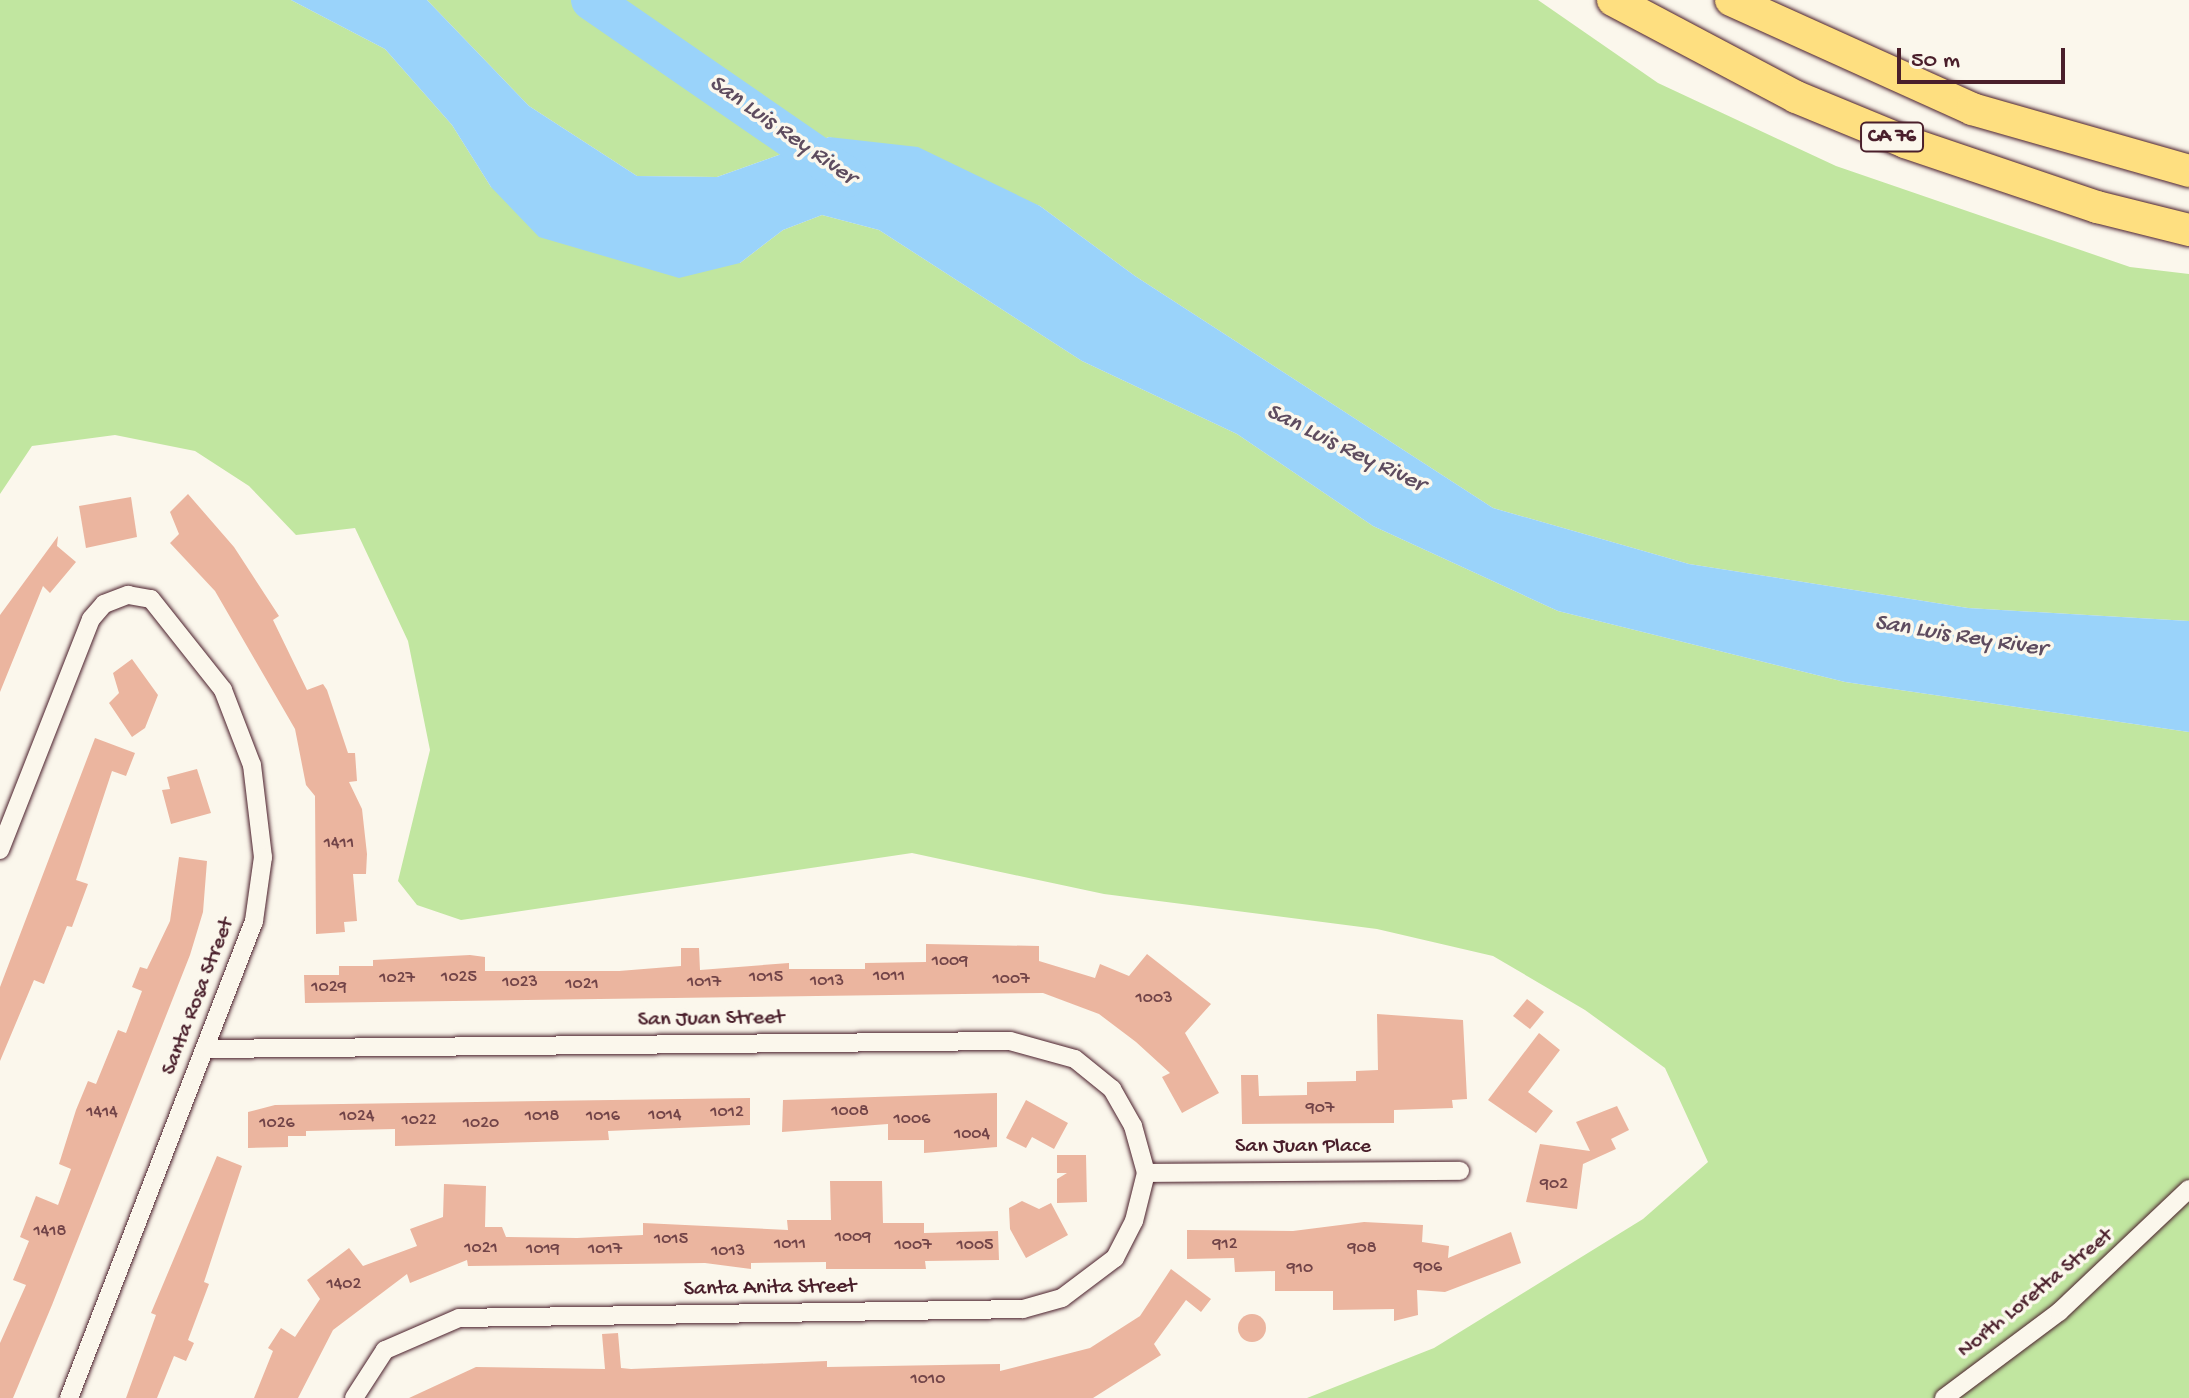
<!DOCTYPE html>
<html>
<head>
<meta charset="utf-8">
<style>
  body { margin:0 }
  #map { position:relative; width:2189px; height:1398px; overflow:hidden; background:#fbf7ec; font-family:"Gochi Hand",sans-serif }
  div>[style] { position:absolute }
  .green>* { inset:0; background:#c1e6a0 }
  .water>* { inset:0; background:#9ad3fa }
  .river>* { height:40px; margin:-20px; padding:0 20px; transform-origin:20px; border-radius:20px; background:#9ad3fa }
  .building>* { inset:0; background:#ebb59f }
  .round { border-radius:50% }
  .roads { filter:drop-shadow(0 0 2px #4a1f2b) drop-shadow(0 0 2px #4a1f2b) }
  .street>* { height:18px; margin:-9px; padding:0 9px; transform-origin:9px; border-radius:9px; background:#fbf7ec }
  .highway>* { height:32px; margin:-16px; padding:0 16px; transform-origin:16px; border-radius:16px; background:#fedf80 }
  span { translate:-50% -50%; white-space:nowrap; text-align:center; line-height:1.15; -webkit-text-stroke:7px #fbf7ec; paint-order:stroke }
  .number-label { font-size:18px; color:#724448 }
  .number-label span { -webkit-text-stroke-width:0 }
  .shield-label span { padding:2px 6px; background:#fbf7ec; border:2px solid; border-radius:6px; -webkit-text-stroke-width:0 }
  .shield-label { font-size:20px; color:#4a1f2b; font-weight:700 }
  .street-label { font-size:22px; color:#4a1f2b }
  .water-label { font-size:24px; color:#5e4c5f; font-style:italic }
  .scale { position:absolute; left:1897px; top:48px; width:168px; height:36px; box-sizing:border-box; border:4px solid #4a1f2b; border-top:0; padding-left:10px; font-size:24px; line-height:28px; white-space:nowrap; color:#4a1f2b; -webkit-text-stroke:6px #fbf7ec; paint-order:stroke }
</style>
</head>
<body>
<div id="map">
  <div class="green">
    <i style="clip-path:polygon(0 0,291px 0,385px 49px,452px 125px,491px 187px,740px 263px,783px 230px,822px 215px,879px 230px,1082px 361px,1237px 434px,1373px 526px,1558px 611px,1845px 682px,2189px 732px,2189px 1398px,1307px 1398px,1434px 1348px,1643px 1219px,1708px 1162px,1665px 1068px,1585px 1010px,1493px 956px,1377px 929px,1104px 894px,912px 853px,461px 920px,417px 905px,398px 881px,430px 750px,408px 641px,355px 528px,296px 535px,249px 486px,195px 451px,115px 435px,32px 446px,0 494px)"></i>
    <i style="clip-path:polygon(427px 0,1538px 0,1658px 83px,1836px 166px,2130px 267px,2189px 274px,2189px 621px,1968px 608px,1689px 564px,1493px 508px,1135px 276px,1040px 206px,829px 137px,717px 177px,637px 176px,529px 106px)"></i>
  </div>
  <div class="water">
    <i style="clip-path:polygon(291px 0,427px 0,529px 106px,637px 176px,717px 177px,829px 137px,918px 147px,1040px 206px,1135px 276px,1493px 508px,1689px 564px,1968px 608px,2189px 621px,2189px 732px,1845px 682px,1558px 611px,1373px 526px,1237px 434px,1082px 361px,879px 230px,822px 215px,783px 230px,740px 263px,679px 278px,539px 237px,491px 187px,452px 125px,385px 49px)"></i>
  </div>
  <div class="river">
    <i style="left:591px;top:0;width:312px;rotate:34.6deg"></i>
  </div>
  <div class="building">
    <i style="clip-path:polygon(188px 494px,234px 547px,279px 616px,273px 620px,307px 690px,323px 684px,327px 690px,348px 753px,355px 753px,357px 781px,349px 782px,362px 809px,367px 854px,366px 874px,353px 874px,357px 921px,344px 922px,345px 932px,316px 934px,315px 796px,306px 785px,295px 729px,215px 591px,170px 543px,179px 534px,170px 512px)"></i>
    <i style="clip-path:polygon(131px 497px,137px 537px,86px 548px,79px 506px)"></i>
    <i style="clip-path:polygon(58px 536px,57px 546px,76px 562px,50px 593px,43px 586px,0 692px,0 615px)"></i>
    <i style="clip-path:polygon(132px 659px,158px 695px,145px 728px,132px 737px,109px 703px,119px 693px,113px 673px)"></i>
    <i style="clip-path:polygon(95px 738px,135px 753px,126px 776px,112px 771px,76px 880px,88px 884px,72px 927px,67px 926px,44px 984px,34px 980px,0 1061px,0 987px)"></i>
    <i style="clip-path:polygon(197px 769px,211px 813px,171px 824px,162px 790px,170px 789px,167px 777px)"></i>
    <i style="clip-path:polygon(179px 857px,207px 861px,203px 912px,190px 955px,52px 1305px,13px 1398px,0 1398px,0 1343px,26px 1285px,13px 1280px,29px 1241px,20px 1237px,36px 1196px,58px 1205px,71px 1169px,59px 1164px,76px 1110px,88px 1081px,96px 1084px,118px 1030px,126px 1033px,142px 991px,132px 987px,140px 967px,147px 969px,170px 921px)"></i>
    <i style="clip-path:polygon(926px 944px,1039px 946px,1039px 961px,1095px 978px,1100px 964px,1129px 976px,1147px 954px,1211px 1004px,1185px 1033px,1219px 1093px,1182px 1113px,1162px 1077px,1170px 1073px,1136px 1042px,1099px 1014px,1043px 993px,305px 1003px,304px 975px,339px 975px,339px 966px,373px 966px,373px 960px,470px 955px,485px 957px,485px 971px,619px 971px,681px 966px,681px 948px,699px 948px,700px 970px,789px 963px,789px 969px,865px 969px,865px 963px,926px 962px)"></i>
    <i style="clip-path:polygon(1527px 999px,1544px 1012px,1530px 1029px,1513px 1016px)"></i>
    <i style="clip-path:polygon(1377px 1014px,1463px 1020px,1467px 1099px,1452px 1100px,1453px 1108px,1394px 1110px,1394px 1123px,1242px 1124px,1241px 1075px,1258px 1075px,1259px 1096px,1307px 1095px,1307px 1082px,1356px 1081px,1356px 1071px,1378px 1070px)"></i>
    <i style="clip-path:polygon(1539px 1033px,1560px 1050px,1528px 1092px,1553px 1111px,1536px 1133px,1488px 1100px)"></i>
    <i style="clip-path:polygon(997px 1093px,997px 1147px,924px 1153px,924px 1140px,888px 1140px,888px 1124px,782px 1132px,783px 1100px)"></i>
    <i style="clip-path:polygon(750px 1098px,750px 1125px,608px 1131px,609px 1140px,395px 1146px,395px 1129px,306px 1131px,306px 1136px,288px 1136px,288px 1147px,248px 1148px,248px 1112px,275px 1105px)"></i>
    <i style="clip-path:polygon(1026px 1100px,1068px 1123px,1054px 1149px,1032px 1137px,1026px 1148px,1006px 1138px)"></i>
    <i style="clip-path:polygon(1617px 1106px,1629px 1130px,1611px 1139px,1616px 1149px,1583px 1164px,1577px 1209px,1526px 1202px,1540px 1144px,1590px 1151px,1576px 1122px)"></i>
    <i style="clip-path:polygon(1057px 1155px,1086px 1155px,1087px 1202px,1057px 1203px,1057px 1179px,1067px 1173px,1057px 1173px)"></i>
    <i style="clip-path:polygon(217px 1156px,242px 1166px,204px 1282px,209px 1284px,188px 1340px,194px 1343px,186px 1361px,174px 1356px,157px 1398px,126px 1398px,156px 1315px,151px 1313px)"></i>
    <i style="clip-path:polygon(830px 1181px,882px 1181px,883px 1223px,924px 1223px,924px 1233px,998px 1231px,999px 1260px,925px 1261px,926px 1269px,826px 1269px,826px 1262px,751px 1263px,751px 1269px,705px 1263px,468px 1266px,467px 1260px,410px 1283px,407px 1274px,333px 1330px,298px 1398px,254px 1398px,273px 1351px,268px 1348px,281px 1328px,295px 1337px,320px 1299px,307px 1280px,349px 1248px,363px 1266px,417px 1246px,410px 1229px,443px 1217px,444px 1184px,486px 1186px,485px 1227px,502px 1227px,506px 1237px,577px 1238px,643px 1235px,643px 1223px,788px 1230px,787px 1220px,831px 1220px)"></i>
    <i style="clip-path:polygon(1022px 1201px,1039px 1209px,1051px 1203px,1068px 1235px,1026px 1258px,1010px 1229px,1009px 1208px)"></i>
    <i style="clip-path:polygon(1364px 1222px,1423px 1225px,1422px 1242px,1449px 1246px,1448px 1258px,1511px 1232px,1521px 1263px,1445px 1292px,1417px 1290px,1418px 1315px,1394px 1321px,1394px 1309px,1333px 1310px,1333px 1291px,1275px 1291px,1275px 1271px,1235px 1272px,1234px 1258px,1187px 1259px,1187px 1230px,1293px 1231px)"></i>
    <i style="clip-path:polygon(1171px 1269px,1211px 1299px,1201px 1312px,1186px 1300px,1154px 1344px,1161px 1355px,1093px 1398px,409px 1398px,476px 1367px,605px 1369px,602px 1334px,618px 1333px,621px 1368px,631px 1369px,827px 1361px,827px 1367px,1000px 1364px,1000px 1371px,1090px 1348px,1140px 1316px)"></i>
    <i class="round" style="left:1238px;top:1314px;width:28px;height:28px"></i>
  </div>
  <div class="roads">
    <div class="street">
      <i style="left:0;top:850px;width:248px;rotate:-68.5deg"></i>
      <i style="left:91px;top:619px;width:20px;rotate:-49deg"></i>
      <i style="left:104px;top:604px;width:26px;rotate:-21deg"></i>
      <i style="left:128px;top:595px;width:23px;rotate:10deg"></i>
      <i style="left:151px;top:599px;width:116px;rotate:51.6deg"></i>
      <i style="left:223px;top:690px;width:80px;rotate:68.9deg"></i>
      <i style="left:252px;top:765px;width:93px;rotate:83.2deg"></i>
      <i style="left:263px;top:857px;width:65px;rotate:98deg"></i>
      <i style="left:254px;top:921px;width:512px;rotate:111.2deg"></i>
      <i style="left:205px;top:1049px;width:805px;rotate:-0.57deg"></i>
      <i style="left:1010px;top:1041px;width:67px;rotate:15.5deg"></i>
      <i style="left:1075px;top:1059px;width:48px;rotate:39deg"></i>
      <i style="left:1112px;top:1089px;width:43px;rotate:60.4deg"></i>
      <i style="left:1133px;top:1126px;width:49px;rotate:74.5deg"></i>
      <i style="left:1146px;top:1173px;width:49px;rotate:104deg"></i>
      <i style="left:1134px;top:1221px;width:42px;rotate:117.2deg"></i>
      <i style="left:1115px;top:1258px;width:66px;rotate:143deg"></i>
      <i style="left:1062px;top:1298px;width:41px;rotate:164.2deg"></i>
      <i style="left:1023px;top:1309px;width:564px;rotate:179.09deg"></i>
      <i style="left:459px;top:1318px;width:81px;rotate:156.6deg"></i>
      <i style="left:385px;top:1350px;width:57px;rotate:122.9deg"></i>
      <i style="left:1146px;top:1173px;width:314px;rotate:-0.4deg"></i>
      <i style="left:1944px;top:1398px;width:144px;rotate:-36.8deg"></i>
      <i style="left:2059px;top:1312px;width:179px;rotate:-43.4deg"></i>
    </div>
    <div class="highway">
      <i style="left:1613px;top:0;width:207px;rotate:27.9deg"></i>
      <i style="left:1796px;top:97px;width:118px;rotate:22.4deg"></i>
      <i style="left:1905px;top:142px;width:203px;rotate:18.7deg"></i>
      <i style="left:2097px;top:207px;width:95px;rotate:14deg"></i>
      <i style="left:1731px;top:0;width:265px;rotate:24.3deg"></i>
      <i style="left:1972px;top:109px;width:226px;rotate:15.9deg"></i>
    </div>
  </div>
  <div class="number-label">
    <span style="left:339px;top:844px">1411</span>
    <span style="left:950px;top:962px">1009</span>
    <span style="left:889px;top:977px">1011</span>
    <span style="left:459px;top:978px">1025</span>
    <span style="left:766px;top:978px">1015</span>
    <span style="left:397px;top:979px">1027</span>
    <span style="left:1011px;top:980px">1007</span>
    <span style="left:827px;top:982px">1013</span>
    <span style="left:520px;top:983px">1023</span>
    <span style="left:704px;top:983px">1017</span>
    <span style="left:582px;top:985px">1021</span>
    <span style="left:329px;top:988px">1029</span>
    <span style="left:1154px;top:999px">1003</span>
    <span style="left:1320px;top:1109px">907</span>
    <span style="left:850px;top:1112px">1008</span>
    <span style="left:102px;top:1113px">1414</span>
    <span style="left:727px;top:1113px">1012</span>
    <span style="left:665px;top:1116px">1014</span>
    <span style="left:357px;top:1117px">1024</span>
    <span style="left:542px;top:1117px">1018</span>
    <span style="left:603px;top:1117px">1016</span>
    <span style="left:912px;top:1120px">1006</span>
    <span style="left:419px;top:1121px">1022</span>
    <span style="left:277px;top:1124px">1026</span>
    <span style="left:481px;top:1124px">1020</span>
    <span style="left:972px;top:1135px">1004</span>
    <span style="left:1554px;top:1185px">902</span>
    <span style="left:50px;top:1232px">1418</span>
    <span style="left:853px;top:1238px">1009</span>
    <span style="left:671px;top:1240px">1015</span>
    <span style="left:790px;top:1245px">1011</span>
    <span style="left:1225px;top:1245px">912</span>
    <span style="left:913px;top:1246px">1007</span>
    <span style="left:975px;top:1246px">1005</span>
    <span style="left:481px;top:1249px">1021</span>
    <span style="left:1362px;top:1249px">908</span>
    <span style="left:543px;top:1250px">1019</span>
    <span style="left:605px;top:1250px">1017</span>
    <span style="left:728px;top:1252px">1013</span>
    <span style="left:1428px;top:1268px">906</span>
    <span style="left:1300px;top:1269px">910</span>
    <span style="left:344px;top:1285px">1402</span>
    <span style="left:928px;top:1380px">1010</span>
  </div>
  <div class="shield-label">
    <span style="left:1892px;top:137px">CA 76</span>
  </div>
  <div class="street-label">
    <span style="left:199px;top:997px;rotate:-69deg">Santa Rosa Street</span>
    <span style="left:711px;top:1020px;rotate:-1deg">San Juan Street</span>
    <span style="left:1303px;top:1148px">San Juan Place</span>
    <span style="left:770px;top:1289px;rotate:-1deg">Santa Anita Street</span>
    <span style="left:2036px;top:1294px;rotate:-39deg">North Loretta Street</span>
  </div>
  <div class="water-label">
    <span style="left:782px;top:131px;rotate:35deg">San Luis Rey River</span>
    <span style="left:1345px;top:449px;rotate:26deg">San Luis Rey River</span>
    <span style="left:1960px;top:637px;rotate:9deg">San Luis Rey River</span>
  </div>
  <div class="scale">50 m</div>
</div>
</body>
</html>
